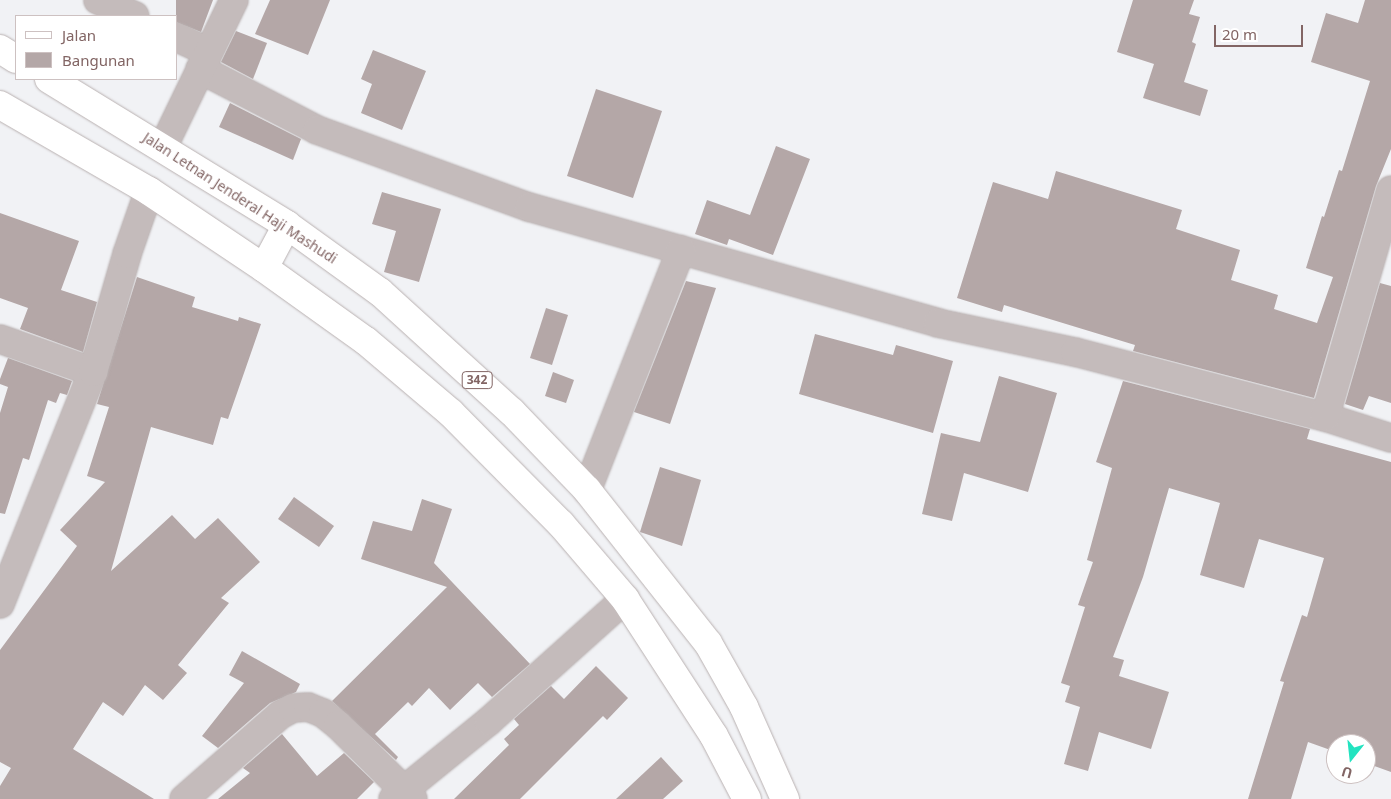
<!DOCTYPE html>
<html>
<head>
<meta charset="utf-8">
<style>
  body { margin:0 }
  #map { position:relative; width:1391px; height:799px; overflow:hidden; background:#f1f2f5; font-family:"Noto Sans",sans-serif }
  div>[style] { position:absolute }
  .building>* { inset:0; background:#b4a7a7 }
  .roads { filter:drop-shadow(0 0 1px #b9b1b1) drop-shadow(0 0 1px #b9b1b1) }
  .street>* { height:28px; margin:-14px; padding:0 14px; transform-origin:14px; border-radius:14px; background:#c4bbbb }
  .primary>* { height:28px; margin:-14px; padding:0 14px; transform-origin:14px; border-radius:14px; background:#fff }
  span { translate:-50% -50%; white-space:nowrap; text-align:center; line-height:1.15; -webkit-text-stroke:5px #fff; paint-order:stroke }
  .shield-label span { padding:1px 4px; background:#fff; border:1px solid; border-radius:4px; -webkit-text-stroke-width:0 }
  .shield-label { font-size:12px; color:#826564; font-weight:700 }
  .street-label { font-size:14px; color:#826564 }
  .legend { position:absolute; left:15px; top:15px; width:162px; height:65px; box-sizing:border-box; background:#fff; border:1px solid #cdc1c1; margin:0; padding:6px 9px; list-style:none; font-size:15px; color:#826564 }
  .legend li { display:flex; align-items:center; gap:10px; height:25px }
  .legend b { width:25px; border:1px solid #cdc1c1 }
  .north { position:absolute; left:1326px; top:734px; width:50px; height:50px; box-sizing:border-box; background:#fff; border:1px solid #cdc1c1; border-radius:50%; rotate:196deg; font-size:14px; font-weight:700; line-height:20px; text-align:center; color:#826564 }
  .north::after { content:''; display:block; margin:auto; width:18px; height:22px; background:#23e3c0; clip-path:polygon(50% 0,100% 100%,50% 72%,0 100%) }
  .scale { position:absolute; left:1214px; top:25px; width:89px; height:22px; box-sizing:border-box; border:2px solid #826564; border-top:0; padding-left:6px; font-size:15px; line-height:18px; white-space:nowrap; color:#826564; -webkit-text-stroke:4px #fff; paint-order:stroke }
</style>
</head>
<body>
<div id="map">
  <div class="building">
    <i style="clip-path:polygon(176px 0,213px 0,201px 32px,176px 22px)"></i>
    <i style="clip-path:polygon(270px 0,330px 0,308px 55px,255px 34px)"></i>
    <i style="clip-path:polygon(1133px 0,1194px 0,1189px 14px,1200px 17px,1192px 42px,1196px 44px,1184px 82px,1208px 90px,1200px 116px,1143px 98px,1154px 64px,1117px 52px)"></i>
    <i style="clip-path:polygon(1365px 0,1391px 0,1391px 149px,1376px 186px,1314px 398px,1133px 351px,1135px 345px,1004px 305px,1002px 312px,957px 298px,993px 182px,1048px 199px,1056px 171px,1182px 210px,1176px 229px,1240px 250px,1231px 280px,1278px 295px,1274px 309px,1317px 323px,1333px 277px,1306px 268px,1322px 216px,1324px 217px,1339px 170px,1342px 171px,1370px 81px,1311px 62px,1326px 13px,1358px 23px)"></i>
    <i style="clip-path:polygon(236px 31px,267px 43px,253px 79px,221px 62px)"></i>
    <i style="clip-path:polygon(373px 50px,426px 71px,402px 130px,361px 113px,372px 84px,361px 79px)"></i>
    <i style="clip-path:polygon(596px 89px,662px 111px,633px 198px,567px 176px)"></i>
    <i style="clip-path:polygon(230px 103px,301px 139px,293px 160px,219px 127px)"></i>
    <i style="clip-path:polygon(776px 146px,810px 159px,773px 255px,729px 239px,727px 245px,695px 234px,707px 200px,750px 215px)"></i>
    <i style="clip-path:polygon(382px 192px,441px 209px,419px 282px,384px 272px,396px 231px,372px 224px)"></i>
    <i style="clip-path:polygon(0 213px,79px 241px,61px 290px,97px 302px,83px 352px,20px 329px,28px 308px,0 298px)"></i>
    <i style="clip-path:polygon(137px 277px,195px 297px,192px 307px,238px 321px,239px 317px,261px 324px,228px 419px,221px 417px,213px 445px,151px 427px,111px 571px,172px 515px,195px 539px,218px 518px,260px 562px,221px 598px,229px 603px,178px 665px,187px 673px,163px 700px,145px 685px,123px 716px,103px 702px,73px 749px,154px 799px,0 799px,0 786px,11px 768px,0 762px,0 650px,77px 546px,60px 530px,105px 482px,87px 476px,109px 407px,97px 404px)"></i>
    <i style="clip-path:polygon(686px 281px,716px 288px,670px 424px,634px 412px)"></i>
    <i style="clip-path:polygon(1380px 283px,1391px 286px,1391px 403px,1369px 396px,1363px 410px,1345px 404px)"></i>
    <i style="clip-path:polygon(546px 308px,568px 315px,552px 365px,530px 358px)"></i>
    <i style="clip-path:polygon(815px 334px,893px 355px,896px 345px,953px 361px,933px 433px,799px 394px)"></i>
    <i style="clip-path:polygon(8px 358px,72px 381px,67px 395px,60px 393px,56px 403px,48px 400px,29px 460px,23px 458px,5px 514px,0 513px,0 413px,8px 387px,0 384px,0 379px)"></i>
    <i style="clip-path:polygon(553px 372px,574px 380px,566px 403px,545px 396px)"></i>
    <i style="clip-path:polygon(999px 376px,1057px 393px,1028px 492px,964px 473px,952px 521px,922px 514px,941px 433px,980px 442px)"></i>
    <i style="clip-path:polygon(1123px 381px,1310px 429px,1307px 439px,1391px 462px,1391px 772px,1366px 763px,1366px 744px,1336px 744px,1336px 752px,1308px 742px,1291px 799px,1248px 799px,1284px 682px,1280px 681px,1302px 615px,1307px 617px,1324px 558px,1259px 539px,1244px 588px,1200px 575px,1220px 503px,1169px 488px,1143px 577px,1113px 657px,1124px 660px,1119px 676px,1169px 692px,1151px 749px,1099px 732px,1088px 771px,1064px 764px,1080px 707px,1065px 702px,1070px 686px,1061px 683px,1085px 607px,1078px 605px,1093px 562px,1087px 560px,1112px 468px,1096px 462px)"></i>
    <i style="clip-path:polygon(660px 467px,701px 480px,682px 546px,640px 532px)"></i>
    <i style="clip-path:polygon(294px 497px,334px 526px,319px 547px,278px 519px)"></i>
    <i style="clip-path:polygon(422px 499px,452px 509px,434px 563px,530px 664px,492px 697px,478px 683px,450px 710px,429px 688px,412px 706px,408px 702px,375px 734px,398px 757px,396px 760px,332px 701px,447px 587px,361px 559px,373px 521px,412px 531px)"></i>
    <i style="clip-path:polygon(242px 651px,300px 684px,296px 692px,270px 703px,218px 748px,202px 736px,244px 683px,229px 675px)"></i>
    <i style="clip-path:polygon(596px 666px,628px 698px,607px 720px,603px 716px,520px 799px,454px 799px,509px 745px,504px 739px,519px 725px,514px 719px,551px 686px,564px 699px)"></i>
    <i style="clip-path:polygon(282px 734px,317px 776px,344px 753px,374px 782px,357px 799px,218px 799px,250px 773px,243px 768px)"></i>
    <i style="clip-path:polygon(661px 757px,683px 781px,663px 799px,616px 799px)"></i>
  </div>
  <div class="roads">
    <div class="street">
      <i style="left:98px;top:0;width:40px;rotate:23.4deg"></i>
      <i style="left:176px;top:37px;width:35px;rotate:25deg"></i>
      <i style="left:200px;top:69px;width:132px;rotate:27.5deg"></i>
      <i style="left:317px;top:130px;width:226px;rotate:20deg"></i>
      <i style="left:529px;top:207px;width:425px;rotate:15.8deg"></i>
      <i style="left:938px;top:323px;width:140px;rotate:12deg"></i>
      <i style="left:1075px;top:352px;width:258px;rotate:14.6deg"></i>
      <i style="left:1325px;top:417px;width:69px;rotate:17.7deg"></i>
      <i style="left:163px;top:147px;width:163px;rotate:-64.2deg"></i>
      <i style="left:0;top:339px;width:99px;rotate:19.5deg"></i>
      <i style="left:1325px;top:417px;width:236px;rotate:-73.8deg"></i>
      <i style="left:587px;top:490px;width:258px;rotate:-68.6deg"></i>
      <i style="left:0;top:604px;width:250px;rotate:-68.2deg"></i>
      <i style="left:93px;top:372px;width:123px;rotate:-73.9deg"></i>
      <i style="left:127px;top:254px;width:67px;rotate:-70.8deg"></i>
      <i style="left:184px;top:799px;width:128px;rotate:-41.2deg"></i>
      <i style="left:280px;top:715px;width:15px;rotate:-28deg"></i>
      <i style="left:293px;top:708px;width:15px;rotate:-4deg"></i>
      <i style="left:308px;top:707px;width:16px;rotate:22deg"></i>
      <i style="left:323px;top:713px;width:19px;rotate:39deg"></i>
      <i style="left:338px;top:725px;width:105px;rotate:44.6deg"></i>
      <i style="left:393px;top:799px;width:124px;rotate:-39.1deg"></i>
      <i style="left:489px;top:721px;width:183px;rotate:-41.9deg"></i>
    </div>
    <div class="primary">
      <i style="left:0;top:49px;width:19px;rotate:32deg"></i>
      <i style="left:49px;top:79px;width:279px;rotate:31.5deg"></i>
      <i style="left:287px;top:225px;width:115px;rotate:35.8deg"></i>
      <i style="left:380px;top:292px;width:178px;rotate:42.3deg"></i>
      <i style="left:512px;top:412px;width:108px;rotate:46.1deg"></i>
      <i style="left:587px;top:490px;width:195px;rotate:51.7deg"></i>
      <i style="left:708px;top:643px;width:73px;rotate:60.6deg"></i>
      <i style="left:744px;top:707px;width:101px;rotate:66deg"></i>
      <i style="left:0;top:105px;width:172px;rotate:30deg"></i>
      <i style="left:149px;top:191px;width:138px;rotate:33.8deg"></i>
      <i style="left:264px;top:268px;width:125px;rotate:35.6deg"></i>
      <i style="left:366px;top:341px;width:111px;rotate:40.3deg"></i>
      <i style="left:451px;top:413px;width:156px;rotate:45.3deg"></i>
      <i style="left:561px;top:524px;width:99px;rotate:49.5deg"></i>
      <i style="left:625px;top:599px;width:163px;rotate:57deg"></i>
      <i style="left:714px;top:736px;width:71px;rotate:62.4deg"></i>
      <i style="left:264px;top:268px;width:49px;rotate:-61.9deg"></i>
    </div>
  </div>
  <div class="shield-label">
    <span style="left:477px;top:380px">342</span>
  </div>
  <div class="street-label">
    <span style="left:240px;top:198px;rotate:33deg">Jalan Letnan Jenderal Haji Mashudi</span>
  </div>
  <ul class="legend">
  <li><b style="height:6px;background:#fff"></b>Jalan</li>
  <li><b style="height:14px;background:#b4a7a7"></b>Bangunan</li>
  </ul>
  <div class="north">U</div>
  <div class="scale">20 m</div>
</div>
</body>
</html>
